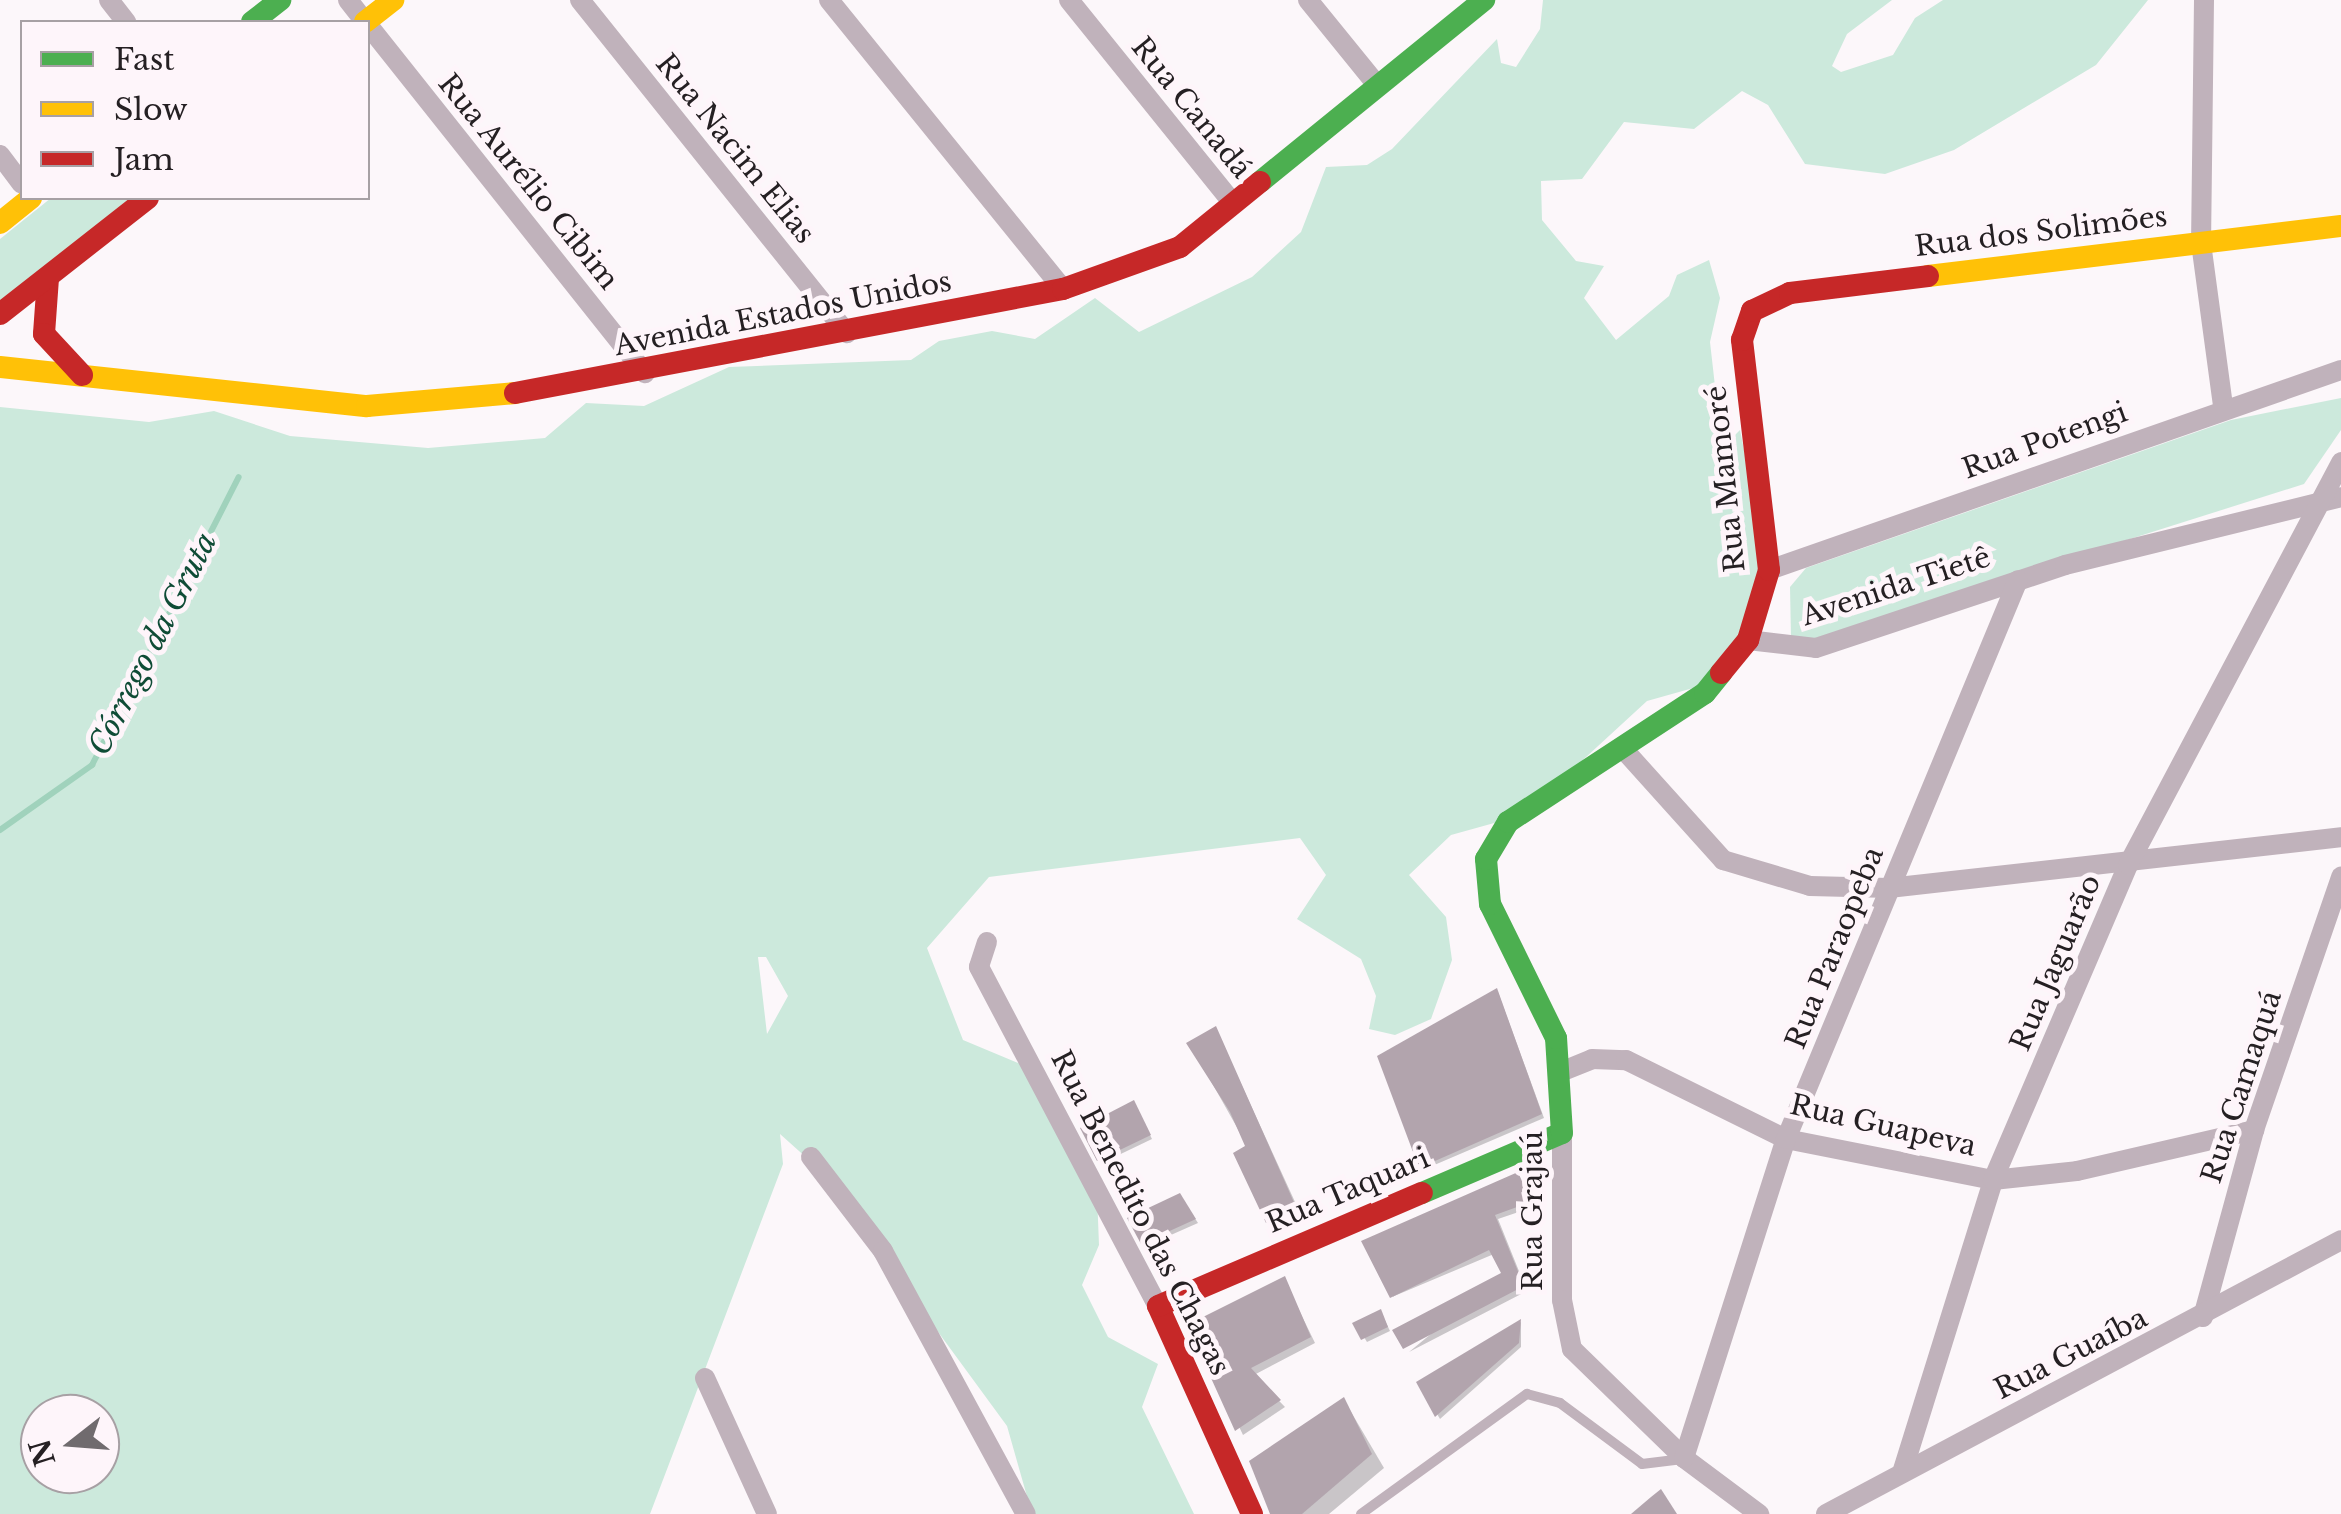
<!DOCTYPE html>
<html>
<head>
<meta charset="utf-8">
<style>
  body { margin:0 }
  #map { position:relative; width:2341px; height:1514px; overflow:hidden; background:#fcf7fa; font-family:"Libre Baskerville",serif }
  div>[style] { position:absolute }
  .green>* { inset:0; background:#cce9dc }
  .shadow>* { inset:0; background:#0003 }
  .stream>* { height:6px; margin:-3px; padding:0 3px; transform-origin:3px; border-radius:3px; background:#a0d2bc }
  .building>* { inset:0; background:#b2a4ad }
  .lane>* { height:10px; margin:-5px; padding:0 5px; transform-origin:5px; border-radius:5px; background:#c0b2bb }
  .street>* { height:20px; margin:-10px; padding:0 10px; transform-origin:10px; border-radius:10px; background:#c0b2bb }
  .fast>* { height:22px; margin:-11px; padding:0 11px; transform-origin:11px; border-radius:11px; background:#4caf50 }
  .slow>* { height:22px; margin:-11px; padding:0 11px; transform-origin:11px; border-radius:11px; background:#ffc107 }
  .jam>* { height:22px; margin:-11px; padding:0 11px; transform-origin:11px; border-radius:11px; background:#c62828 }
  span { translate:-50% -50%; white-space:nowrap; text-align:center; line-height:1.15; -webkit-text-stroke:10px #fef5fa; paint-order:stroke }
  .street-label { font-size:28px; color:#252023 }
  .water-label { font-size:30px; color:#0f4c36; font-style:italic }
  .legend { position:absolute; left:20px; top:20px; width:350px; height:180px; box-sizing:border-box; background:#fef5fa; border:2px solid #a7a0a4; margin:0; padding:12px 18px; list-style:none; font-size:30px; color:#252023 }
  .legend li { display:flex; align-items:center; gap:20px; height:50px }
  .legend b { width:50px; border:2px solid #a7a0a4 }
  .north { position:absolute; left:20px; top:1394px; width:100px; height:100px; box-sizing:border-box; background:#fef5fa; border:2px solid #a7a0a4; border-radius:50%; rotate:253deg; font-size:28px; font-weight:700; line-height:40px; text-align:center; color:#252023 }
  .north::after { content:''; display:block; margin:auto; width:35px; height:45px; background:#706b6e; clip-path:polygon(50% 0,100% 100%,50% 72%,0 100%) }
</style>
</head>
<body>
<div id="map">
  <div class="green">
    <i style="clip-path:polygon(evenodd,1543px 0,1892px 0,1847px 34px,1832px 66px,1841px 72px,1893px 55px,1915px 18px,1943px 0,2148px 0,2096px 65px,1954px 150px,1885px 174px,1805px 164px,1768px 105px,1742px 91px,1694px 129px,1624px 122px,1582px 179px,1541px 181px,1542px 220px,1576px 261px,1604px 266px,1584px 298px,1616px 340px,1669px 296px,1677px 275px,1709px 260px,1720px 298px,1710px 342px,1722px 448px,1740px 430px,1766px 560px,1748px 624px,1711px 683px,1647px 701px,1523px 815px,1451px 835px,1409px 875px,1446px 917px,1452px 960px,1431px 1019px,1395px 1035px,1369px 1029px,1376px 996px,1361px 959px,1297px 919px,1326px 875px,1300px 838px,989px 877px,927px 948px,963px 1040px,1023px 1065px,1097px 1194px,1099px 1245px,1082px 1285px,1108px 1337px,1158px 1364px,1142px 1407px,1194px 1514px,1032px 1514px,1007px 1426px,818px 1168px,780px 1134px,783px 1164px,650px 1514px,0 1514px,0 407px,149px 422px,214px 411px,290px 436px,428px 448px,545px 438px,586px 403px,644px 406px,729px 367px,911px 360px,939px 341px,992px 331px,1035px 339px,1095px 298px,1139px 332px,1252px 277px,1301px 232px,1326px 167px,1367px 165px,1392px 149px,1497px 39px,1501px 63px,1516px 67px,1540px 29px,1543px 0,758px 957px,766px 957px,788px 996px,767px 1034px,758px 957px,1543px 0,40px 1414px,100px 1414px,100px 1474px,40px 1474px,40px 1414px)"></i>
    <i style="clip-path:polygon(51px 198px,133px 198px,0 306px,0 239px)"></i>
    <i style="clip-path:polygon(2341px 398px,2341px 430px,2304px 484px,1801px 643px,1791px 638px,1790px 587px,1806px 568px,2231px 420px)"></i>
  </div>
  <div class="shadow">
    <i style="clip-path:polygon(1499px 995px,1544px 1118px,1425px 1169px,1421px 1166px)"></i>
    <i style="clip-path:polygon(1216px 1029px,1301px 1215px,1275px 1228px,1248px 1147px,1190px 1044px)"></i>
    <i style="clip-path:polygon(1136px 1107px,1152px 1139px,1102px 1163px,1099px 1159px)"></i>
    <i style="clip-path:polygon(1517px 1175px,1533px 1207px,1498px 1219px,1527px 1291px,1409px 1352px,1504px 1274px,1494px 1254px,1392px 1297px)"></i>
    <i style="clip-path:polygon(1183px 1200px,1198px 1223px,1146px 1246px,1143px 1242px)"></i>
    <i style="clip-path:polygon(1284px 1279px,1315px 1343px,1254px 1375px,1285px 1407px,1243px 1435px,1191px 1326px)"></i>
    <i style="clip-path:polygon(1381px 1312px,1390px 1331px,1367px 1342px,1356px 1324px)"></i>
    <i style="clip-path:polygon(1521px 1322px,1521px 1347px,1440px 1419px,1419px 1383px)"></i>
    <i style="clip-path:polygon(1344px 1400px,1384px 1468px,1329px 1514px,1272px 1514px)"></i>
  </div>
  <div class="stream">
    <i style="left:0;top:830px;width:113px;rotate:-35.2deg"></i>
    <i style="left:92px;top:765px;width:323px;rotate:-63deg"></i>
  </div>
  <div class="building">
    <i style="clip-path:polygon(1497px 988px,1542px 1114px,1419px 1168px,1377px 1056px)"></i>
    <i style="clip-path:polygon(1216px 1026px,1296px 1207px,1266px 1223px,1233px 1153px,1245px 1146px,1230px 1112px,1186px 1043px)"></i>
    <i style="clip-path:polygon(1134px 1100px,1151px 1135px,1097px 1161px,1080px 1128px)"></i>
    <i style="clip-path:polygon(1518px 1172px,1531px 1202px,1495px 1215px,1524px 1286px,1403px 1349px,1392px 1330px,1501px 1273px,1489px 1250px,1390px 1298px,1361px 1241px)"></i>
    <i style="clip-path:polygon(1180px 1193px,1196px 1219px,1141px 1244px,1127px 1218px)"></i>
    <i style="clip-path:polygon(1285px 1276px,1311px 1337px,1251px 1368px,1281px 1400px,1235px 1431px,1187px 1325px)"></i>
    <i style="clip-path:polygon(1381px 1309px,1388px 1327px,1361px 1340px,1352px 1323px)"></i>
    <i style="clip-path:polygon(1521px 1319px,1519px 1343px,1435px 1417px,1416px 1382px)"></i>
    <i style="clip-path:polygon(1344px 1397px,1372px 1454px,1302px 1514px,1270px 1514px,1249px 1461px)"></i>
    <i style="clip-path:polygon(1661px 1489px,1677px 1514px,1631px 1514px,1651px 1497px)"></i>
  </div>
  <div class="lane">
    <i style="left:1361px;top:1514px;width:205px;rotate:-35.9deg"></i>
    <i style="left:1527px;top:1394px;width:34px;rotate:15deg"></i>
    <i style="left:1560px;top:1403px;width:102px;rotate:36.6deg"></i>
    <i style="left:1642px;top:1464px;width:41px;rotate:-7deg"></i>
  </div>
  <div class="street">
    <i style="left:109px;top:0;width:28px;rotate:52deg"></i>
    <i style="left:348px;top:0;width:28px;rotate:52deg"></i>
    <i style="left:580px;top:0;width:427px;rotate:51.3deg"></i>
    <i style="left:829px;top:0;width:372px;rotate:51deg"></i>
    <i style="left:1069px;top:0;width:261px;rotate:51.1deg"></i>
    <i style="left:1308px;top:0;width:109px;rotate:50.9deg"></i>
    <i style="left:2204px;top:0;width:243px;rotate:90.7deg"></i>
    <i style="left:2201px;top:243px;width:163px;rotate:82.3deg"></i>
    <i style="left:368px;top:25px;width:445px;rotate:51.5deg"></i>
    <i style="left:0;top:155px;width:36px;rotate:53deg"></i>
    <i style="left:1769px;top:570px;width:606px;rotate:-19.27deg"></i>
    <i style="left:1748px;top:640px;width:68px;rotate:6.7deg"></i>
    <i style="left:1816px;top:648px;width:262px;rotate:-18.4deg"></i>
    <i style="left:2065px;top:565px;width:284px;rotate:-13.8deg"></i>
    <i style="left:1625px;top:751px;width:147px;rotate:48deg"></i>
    <i style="left:1723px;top:860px;width:91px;rotate:16.6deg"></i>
    <i style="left:1810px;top:886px;width:79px;rotate:1.5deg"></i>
    <i style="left:1889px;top:888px;width:455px;rotate:-6.4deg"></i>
    <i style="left:987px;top:942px;width:26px;rotate:108deg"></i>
    <i style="left:979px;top:967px;width:383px;rotate:62.2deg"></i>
    <i style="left:1563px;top:1071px;width:31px;rotate:-22deg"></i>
    <i style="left:1592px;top:1059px;width:34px;rotate:2deg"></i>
    <i style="left:1626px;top:1060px;width:178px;rotate:26.3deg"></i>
    <i style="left:1786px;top:1139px;width:211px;rotate:11.2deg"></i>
    <i style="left:1993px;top:1180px;width:84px;rotate:-6.1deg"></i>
    <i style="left:2077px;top:1171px;width:182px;rotate:-13deg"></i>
    <i style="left:1562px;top:1133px;width:167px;rotate:90deg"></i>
    <i style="left:1562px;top:1300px;width:50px;rotate:78.5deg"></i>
    <i style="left:1572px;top:1349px;width:156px;rotate:44.2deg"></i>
    <i style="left:1684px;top:1458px;width:94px;rotate:36.7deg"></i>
    <i style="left:811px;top:1157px;width:118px;rotate:52.5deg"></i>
    <i style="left:883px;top:1251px;width:299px;rotate:61.5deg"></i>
    <i style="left:2203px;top:1317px;width:194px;rotate:-74.7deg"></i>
    <i style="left:2254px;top:1130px;width:268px;rotate:-71deg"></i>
    <i style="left:705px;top:1378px;width:149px;rotate:65.5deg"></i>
    <i style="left:1684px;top:1458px;width:335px;rotate:-72.3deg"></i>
    <i style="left:1786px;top:1139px;width:605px;rotate:-67.46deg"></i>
    <i style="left:1902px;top:1473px;width:307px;rotate:-72.7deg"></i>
    <i style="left:1993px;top:1180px;width:343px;rotate:-66.8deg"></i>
    <i style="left:2128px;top:865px;width:456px;rotate:-62.1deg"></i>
    <i style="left:1826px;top:1514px;width:583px;rotate:-28.01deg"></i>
  </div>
  <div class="fast">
    <i style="left:252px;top:22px;width:36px;rotate:-38deg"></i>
    <i style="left:1260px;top:182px;width:289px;rotate:-39.1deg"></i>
    <i style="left:1422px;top:1193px;width:152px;rotate:-23.2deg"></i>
    <i style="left:1562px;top:1133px;width:95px;rotate:-93.6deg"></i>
    <i style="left:1556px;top:1038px;width:149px;rotate:-116.2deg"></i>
    <i style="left:1490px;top:904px;width:45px;rotate:-95.1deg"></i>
    <i style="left:1486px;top:859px;width:43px;rotate:-59.3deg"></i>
    <i style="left:1508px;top:822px;width:235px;rotate:-33.2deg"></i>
    <i style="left:1705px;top:693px;width:26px;rotate:-51deg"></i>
  </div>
  <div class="slow">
    <i style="left:365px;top:22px;width:36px;rotate:-38deg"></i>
    <i style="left:0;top:223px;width:40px;rotate:-39deg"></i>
    <i style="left:1928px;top:276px;width:416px;rotate:-6.9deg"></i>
    <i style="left:0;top:367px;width:369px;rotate:6.1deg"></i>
    <i style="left:367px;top:406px;width:149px;rotate:-5deg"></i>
  </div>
  <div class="jam">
    <i style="left:48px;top:278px;width:56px;rotate:94.1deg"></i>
    <i style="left:44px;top:334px;width:56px;rotate:47.2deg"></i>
    <i style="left:0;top:314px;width:188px;rotate:-38.1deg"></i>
    <i style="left:515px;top:393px;width:558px;rotate:-10.75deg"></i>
    <i style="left:1063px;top:289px;width:124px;rotate:-19.7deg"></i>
    <i style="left:1180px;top:247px;width:103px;rotate:-39.1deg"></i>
    <i style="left:1721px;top:673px;width:43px;rotate:-50.7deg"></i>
    <i style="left:1748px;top:640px;width:73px;rotate:-73.3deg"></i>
    <i style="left:1769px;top:570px;width:232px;rotate:-96.7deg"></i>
    <i style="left:1742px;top:340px;width:31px;rotate:-71deg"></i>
    <i style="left:1752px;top:311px;width:42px;rotate:-25.3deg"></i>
    <i style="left:1790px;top:293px;width:139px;rotate:-7deg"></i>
    <i style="left:1252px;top:1514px;width:228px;rotate:-114.3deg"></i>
    <i style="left:1158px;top:1306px;width:287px;rotate:-23.2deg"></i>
  </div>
  <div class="street-label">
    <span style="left:1191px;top:108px;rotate:51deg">Rua Canadá</span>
    <span style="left:735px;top:149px;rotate:51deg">Rua Nacim Elias</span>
    <span style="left:528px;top:182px;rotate:51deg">Rua Aurélio Cibim</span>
    <span style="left:2041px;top:232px;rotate:-7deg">Rua dos Solimões</span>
    <span style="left:783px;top:314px;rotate:-11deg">Avenida Estados Unidos</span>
    <span style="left:2045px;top:441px;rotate:-20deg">Rua Potengi</span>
    <span style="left:1726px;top:479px;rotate:-96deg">Rua Mamoré</span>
    <span style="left:1896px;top:587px;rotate:-18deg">Avenida Tietê</span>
    <span style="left:1835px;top:948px;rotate:-68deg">Rua Paraopeba</span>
    <span style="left:2056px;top:963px;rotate:-67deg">Rua Jaguarão</span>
    <span style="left:2242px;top:1087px;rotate:-72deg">Rua Camaquá</span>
    <span style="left:1883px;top:1126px;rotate:13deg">Rua Guapeva</span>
    <span style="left:1348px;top:1191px;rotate:-23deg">Rua Taquari</span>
    <span style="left:1533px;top:1211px;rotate:-90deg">Rua Grajaú</span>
    <span style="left:1140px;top:1213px;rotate:63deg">Rua Benedito das Chagas</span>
    <span style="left:2071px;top:1354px;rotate:-27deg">Rua Guaíba</span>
  </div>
  <div class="water-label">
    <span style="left:153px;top:644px;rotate:-63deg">Córrego da Gruta</span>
  </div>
  <ul class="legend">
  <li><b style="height:12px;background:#4caf50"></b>Fast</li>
  <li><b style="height:12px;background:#ffc107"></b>Slow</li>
  <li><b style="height:12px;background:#c62828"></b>Jam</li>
  </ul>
  <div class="north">N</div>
</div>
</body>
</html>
